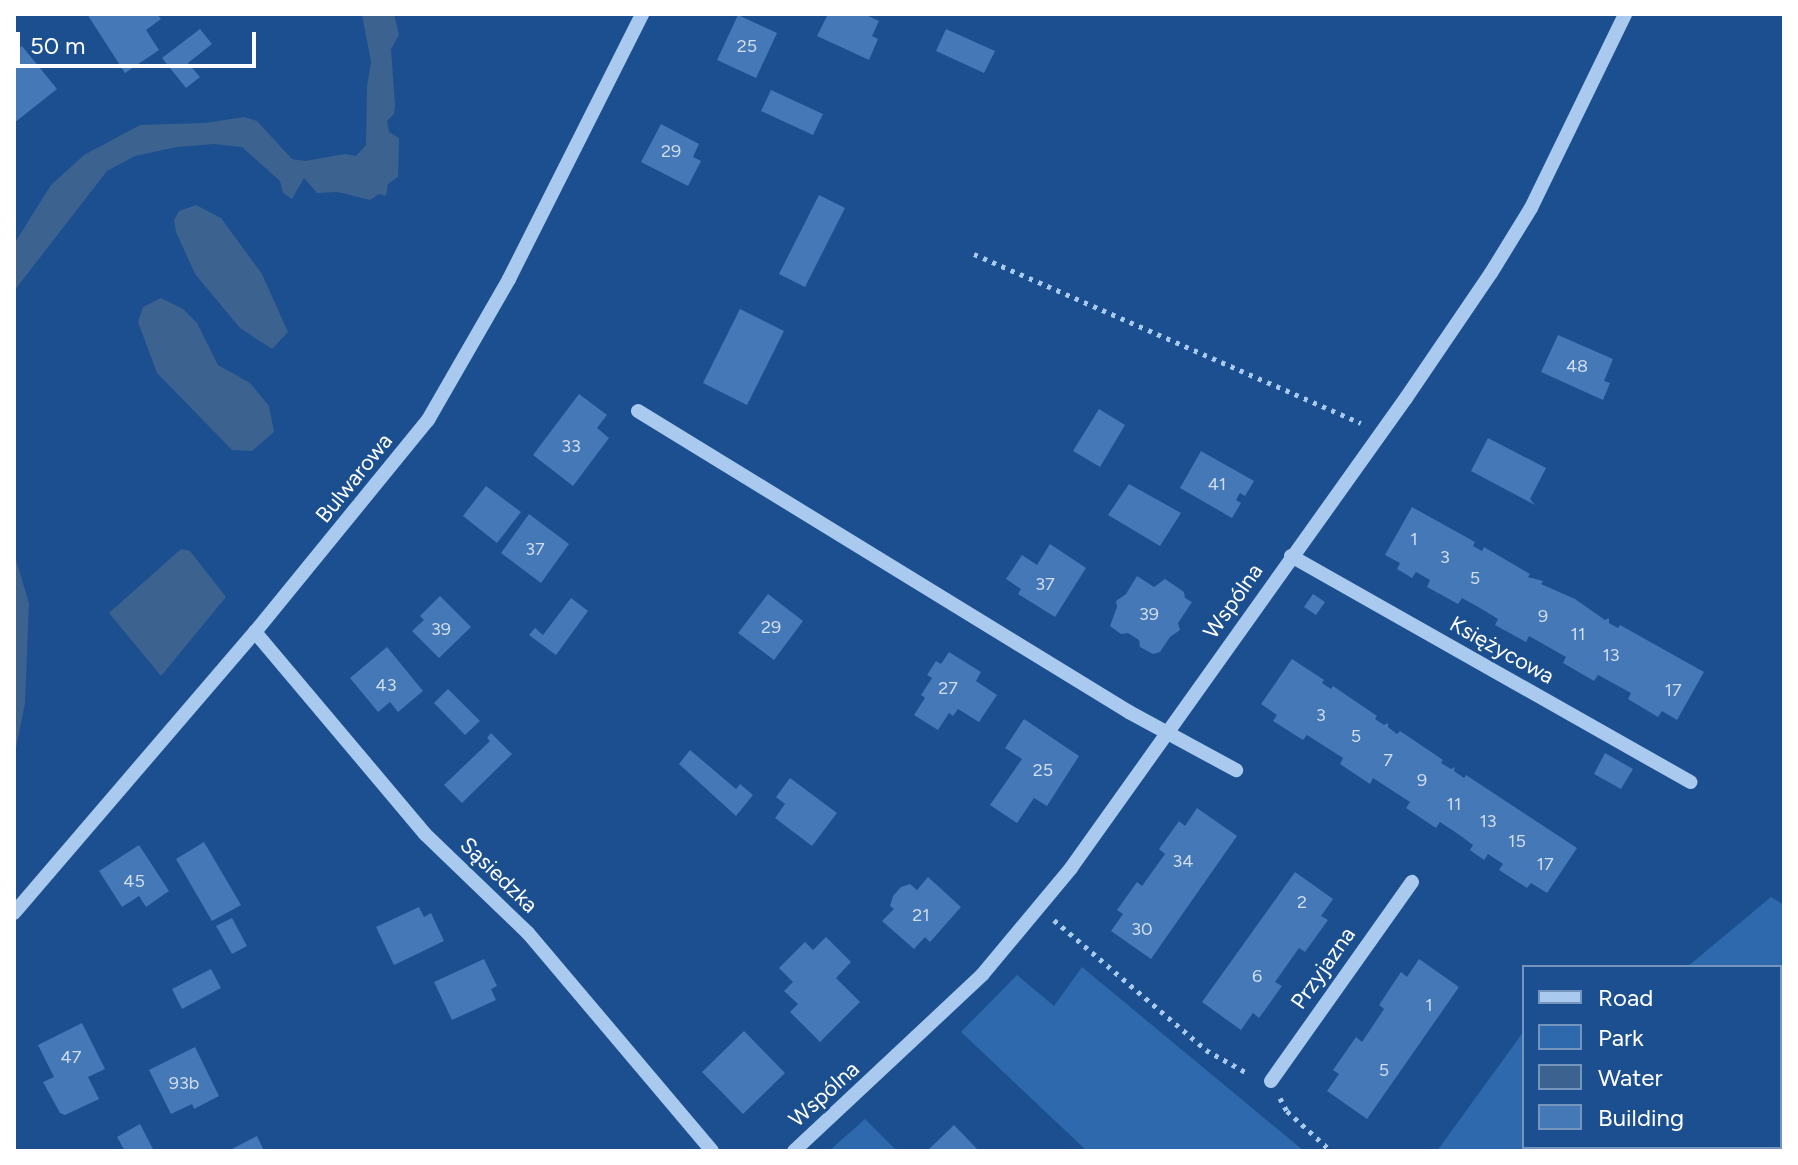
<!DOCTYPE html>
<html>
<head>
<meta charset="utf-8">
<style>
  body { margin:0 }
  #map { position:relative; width:1798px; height:1165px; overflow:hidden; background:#1b4f8f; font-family:Figtree,sans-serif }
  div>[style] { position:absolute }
  .green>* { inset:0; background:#2e69ad }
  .water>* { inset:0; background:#3c6290 }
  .building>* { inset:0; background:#4478b7 }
  .path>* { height:5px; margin-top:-2.5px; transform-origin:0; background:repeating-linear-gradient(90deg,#a9c9ee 0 4px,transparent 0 10px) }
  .minor>* { height:14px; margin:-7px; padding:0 7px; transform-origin:7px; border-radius:7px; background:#a9c9ee }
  span { translate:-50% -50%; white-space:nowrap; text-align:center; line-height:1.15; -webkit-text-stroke:6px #1b4f8f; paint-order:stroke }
  .number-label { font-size:18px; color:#d0dded }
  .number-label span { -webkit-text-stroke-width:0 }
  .street-label { font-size:22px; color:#fff }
  .frame { position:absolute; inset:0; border:16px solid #fff; pointer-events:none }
  .legend { position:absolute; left:1522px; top:965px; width:260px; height:184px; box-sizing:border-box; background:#1b4f8f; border:2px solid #7695bc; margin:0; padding:10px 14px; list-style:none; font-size:24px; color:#fff }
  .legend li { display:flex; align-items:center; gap:16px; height:40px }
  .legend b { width:40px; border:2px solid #7695bc }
  .scale { position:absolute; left:16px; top:32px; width:240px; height:36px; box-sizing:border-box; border:4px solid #fff; border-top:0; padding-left:10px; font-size:24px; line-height:28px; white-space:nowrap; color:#fff; -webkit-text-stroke:6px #1b4f8f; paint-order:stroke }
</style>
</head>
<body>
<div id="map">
  <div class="green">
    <i style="clip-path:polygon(1771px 897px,1784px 905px,1784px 1091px,1780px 1089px,1780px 967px,1687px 967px)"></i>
    <i style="clip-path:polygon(1082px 967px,1304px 1151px,1087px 1151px,961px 1032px,1017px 975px,1054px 1006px)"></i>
    <i style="clip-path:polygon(1524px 1031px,1524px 1147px,1641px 1147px,1638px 1151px,1437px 1151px)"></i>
    <i style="clip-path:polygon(865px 1119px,897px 1151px,829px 1151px)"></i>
  </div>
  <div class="water">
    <i style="clip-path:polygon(362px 14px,394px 14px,399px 35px,391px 49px,395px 105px,394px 114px,387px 121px,389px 132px,399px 138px,398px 177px,388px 184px,386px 196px,379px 194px,370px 200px,338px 192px,317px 193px,304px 178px,292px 199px,283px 193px,280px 181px,242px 147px,214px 144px,177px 147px,135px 156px,107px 171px,14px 291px,14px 244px,51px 185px,84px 155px,140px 125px,205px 123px,244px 117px,257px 121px,292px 159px,305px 161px,345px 154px,356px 156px,366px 145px,367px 86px,371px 62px)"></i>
    <i style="clip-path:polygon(196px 205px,221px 218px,262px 274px,288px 332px,272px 349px,240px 328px,195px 274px,176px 232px,174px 220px,179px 211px)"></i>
    <i style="clip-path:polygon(161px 298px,183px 309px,197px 323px,218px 365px,250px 383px,269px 406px,274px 432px,252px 451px,232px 450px,157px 373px,138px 322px,143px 307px)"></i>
    <i style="clip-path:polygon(181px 549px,190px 551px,226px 597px,161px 676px,109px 613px)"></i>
    <i style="clip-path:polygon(14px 553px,29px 603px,25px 703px,14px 758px)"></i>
  </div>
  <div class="building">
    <i style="clip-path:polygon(87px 14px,157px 14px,161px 19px,146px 30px,159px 50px,125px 73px)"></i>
    <i style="clip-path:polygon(828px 14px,864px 14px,879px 21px,872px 36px,878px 39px,869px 60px,817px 36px)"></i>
    <i style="clip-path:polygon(738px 15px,777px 33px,756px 78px,717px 60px)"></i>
    <i style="clip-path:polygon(200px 29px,212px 44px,188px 63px,200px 77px,186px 88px,162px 58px)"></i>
    <i style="clip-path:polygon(946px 29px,995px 51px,984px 73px,936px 51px)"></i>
    <i style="clip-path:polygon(22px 46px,57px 89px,14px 123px,14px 52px)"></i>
    <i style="clip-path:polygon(771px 90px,823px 114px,813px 135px,761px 111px)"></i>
    <i style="clip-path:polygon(661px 124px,699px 144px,693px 157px,701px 161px,688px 186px,641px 162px)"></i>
    <i style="clip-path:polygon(819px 195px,845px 208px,805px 287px,779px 274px)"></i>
    <i style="clip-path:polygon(740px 309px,784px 331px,747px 405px,703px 383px)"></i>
    <i style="clip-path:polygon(1558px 335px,1613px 359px,1604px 381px,1610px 383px,1603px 400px,1541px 372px)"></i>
    <i style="clip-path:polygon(579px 394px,607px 415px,597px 428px,609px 438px,573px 486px,533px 455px)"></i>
    <i style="clip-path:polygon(1099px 409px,1125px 425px,1100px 467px,1073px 451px)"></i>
    <i style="clip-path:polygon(1488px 438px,1546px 468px,1530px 499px,1535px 505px,1471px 471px)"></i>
    <i style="clip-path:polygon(1201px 451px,1254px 481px,1245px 496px,1240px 493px,1236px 500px,1241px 503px,1232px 518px,1180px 488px)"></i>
    <i style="clip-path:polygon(1129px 484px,1181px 513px,1160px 546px,1108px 515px)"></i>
    <i style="clip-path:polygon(486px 486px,521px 512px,497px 543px,463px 516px)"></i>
    <i style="clip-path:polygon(1412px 507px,1475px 542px,1473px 546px,1482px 551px,1484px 547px,1530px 574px,1528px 577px,1543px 581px,1541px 584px,1575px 599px,1605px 620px,1609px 618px,1609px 623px,1618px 628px,1620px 625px,1704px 672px,1677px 720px,1662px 711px,1658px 717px,1628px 699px,1631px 693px,1598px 675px,1594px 681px,1563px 663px,1566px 657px,1529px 636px,1526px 642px,1495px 625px,1498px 619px,1480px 608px,1462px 598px,1458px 604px,1427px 587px,1430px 580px,1416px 572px,1412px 578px,1397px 569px,1400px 563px,1385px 555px)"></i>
    <i style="clip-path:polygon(529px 514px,569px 544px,541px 583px,501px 553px)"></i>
    <i style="clip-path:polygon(1050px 544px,1086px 568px,1055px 617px,1018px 594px,1021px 589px,1006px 579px,1022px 555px,1037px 565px)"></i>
    <i style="clip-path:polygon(1137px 576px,1154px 587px,1165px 579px,1184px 592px,1185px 598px,1192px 602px,1178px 623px,1180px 630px,1170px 637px,1160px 652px,1153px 654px,1140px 647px,1139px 640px,1128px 633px,1121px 634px,1110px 626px,1117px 607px,1116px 601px,1126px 594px)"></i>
    <i style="clip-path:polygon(768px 594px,803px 621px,774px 660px,738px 633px)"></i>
    <i style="clip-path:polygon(1313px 594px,1325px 602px,1316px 615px,1304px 607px)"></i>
    <i style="clip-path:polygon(440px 596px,471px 627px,439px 658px,412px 631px,424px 620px,420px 616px)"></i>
    <i style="clip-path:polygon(571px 598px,588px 611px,556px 655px,529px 635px,535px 628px,543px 635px)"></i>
    <i style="clip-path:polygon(387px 647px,423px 691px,398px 712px,390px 702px,378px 712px,350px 678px)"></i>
    <i style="clip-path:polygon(949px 652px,981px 672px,976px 681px,997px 695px,979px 722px,958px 709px,953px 716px,949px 713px,938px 730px,914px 715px,925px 698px,921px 695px,932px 678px,927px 675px,936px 661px,941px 664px)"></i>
    <i style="clip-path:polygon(1292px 659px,1324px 680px,1322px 683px,1331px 689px,1333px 686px,1377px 716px,1375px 719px,1384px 725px,1388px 723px,1388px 727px,1397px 734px,1400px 731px,1443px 760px,1441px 763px,1451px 769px,1455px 767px,1454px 771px,1464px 778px,1466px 775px,1577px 848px,1547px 893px,1531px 883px,1527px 888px,1499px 870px,1503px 864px,1488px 854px,1484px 860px,1470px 850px,1473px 845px,1458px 834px,1440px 822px,1436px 828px,1406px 808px,1410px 802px,1373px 778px,1370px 784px,1340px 764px,1343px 758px,1307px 735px,1303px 740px,1273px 721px,1277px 715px,1261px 704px)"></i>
    <i style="clip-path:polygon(448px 689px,480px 721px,465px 735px,434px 703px)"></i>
    <i style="clip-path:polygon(1024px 719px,1079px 756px,1047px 806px,1034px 798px,1017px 823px,990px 805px,1022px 759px,1005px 748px)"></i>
    <i style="clip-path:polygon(491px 733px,512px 754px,462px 803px,444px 785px,490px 741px,487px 738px)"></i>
    <i style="clip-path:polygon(690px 750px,736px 789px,740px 784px,753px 795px,736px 816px,679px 764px)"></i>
    <i style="clip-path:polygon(1605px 753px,1633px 769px,1621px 789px,1594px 774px)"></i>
    <i style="clip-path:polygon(790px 778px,837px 813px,812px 846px,775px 818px,785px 804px,776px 797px)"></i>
    <i style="clip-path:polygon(1197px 808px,1237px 836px,1151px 959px,1111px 931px,1123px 914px,1117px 910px,1137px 882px,1142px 886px,1165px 854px,1159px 849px,1179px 821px,1185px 826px)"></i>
    <i style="clip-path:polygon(204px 842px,241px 905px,212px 921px,176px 859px)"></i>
    <i style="clip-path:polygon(139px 845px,169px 891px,146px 907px,139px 896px,122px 907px,99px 871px)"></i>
    <i style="clip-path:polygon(1295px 872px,1333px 899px,1321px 916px,1328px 920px,1305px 952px,1299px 948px,1275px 982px,1282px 986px,1259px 1018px,1253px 1013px,1241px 1030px,1202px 1002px)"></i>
    <i style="clip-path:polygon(928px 877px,961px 907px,930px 942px,925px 937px,914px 949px,882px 921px,894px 909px,890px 906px,893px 896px,901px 887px,910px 884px,917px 890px)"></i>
    <i style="clip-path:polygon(419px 907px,424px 917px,431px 913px,444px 941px,394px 965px,376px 927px)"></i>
    <i style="clip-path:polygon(232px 918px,247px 946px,232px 954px,216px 926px)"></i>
    <i style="clip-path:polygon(826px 937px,851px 962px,836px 978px,860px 1002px,820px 1042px,790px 1012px,798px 1004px,784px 991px,793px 982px,779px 968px,805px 942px,813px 950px)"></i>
    <i style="clip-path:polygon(484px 959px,497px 986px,491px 989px,496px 1000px,452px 1020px,434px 982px)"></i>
    <i style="clip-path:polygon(1419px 959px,1459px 987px,1367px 1119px,1327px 1091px,1339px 1074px,1333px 1070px,1356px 1037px,1362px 1042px,1384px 1009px,1379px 1005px,1401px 972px,1407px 977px)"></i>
    <i style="clip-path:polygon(211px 969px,221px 988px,182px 1009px,172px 989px)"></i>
    <i style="clip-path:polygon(82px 1023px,105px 1069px,88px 1077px,99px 1099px,65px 1115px,60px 1113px,43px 1082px,54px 1077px,38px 1045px)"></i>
    <i style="clip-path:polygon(744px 1031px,785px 1073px,743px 1114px,702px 1072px)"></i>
    <i style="clip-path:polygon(195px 1047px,219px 1096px,194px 1109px,192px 1104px,171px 1114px,149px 1070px)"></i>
    <i style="clip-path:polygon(140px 1124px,154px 1151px,125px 1151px,117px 1137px)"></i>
    <i style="clip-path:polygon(954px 1125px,979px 1151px,927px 1151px)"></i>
    <i style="clip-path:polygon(257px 1136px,264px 1151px,228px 1151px)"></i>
  </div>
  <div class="path">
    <i style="left:974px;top:254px;width:422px;rotate:23.6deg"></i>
    <i style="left:1054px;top:920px;width:200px;rotate:40.5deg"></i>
    <i style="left:1206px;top:1050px;width:49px;rotate:29.2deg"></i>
    <i style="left:1280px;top:1098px;width:15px;rotate:62deg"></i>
    <i style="left:1287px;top:1111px;width:59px;rotate:42.3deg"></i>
    <i style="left:1780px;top:1112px;width:4px;rotate:27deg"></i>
  </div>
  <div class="minor">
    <i style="left:638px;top:411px;width:576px;rotate:31.51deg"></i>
    <i style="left:1129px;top:712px;width:122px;rotate:28.5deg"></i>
    <i style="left:1291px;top:556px;width:459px;rotate:29.5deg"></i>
    <i style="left:255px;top:632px;width:264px;rotate:49.9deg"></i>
    <i style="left:425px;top:834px;width:143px;rotate:43.9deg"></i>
    <i style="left:528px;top:933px;width:285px;rotate:49.8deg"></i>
    <i style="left:14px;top:913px;width:370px;rotate:-49.4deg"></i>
    <i style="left:255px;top:632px;width:274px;rotate:-50.8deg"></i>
    <i style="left:428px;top:420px;width:163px;rotate:-60.1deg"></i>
    <i style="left:509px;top:279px;width:297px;rotate:-63.3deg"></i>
    <i style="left:1271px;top:1081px;width:244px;rotate:-54.7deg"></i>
    <i style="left:794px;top:1151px;width:258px;rotate:-43.1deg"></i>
    <i style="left:982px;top:975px;width:139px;rotate:-50.2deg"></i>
    <i style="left:1071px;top:868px;width:577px;rotate:-54.52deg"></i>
    <i style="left:1406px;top:398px;width:151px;rotate:-55.8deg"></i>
    <i style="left:1491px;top:273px;width:76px;rotate:-58.4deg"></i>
    <i style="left:1531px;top:208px;width:216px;rotate:-64.1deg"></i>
  </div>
  <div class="number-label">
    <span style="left:747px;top:46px">25</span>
    <span style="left:671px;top:151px">29</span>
    <span style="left:1577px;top:366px">48</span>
    <span style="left:571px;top:446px">33</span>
    <span style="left:1217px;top:484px">41</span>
    <span style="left:1414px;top:539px">1</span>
    <span style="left:535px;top:549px">37</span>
    <span style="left:1445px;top:557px">3</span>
    <span style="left:1475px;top:578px">5</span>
    <span style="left:1045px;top:584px">37</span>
    <span style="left:1149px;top:614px">39</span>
    <span style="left:1543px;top:616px">9</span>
    <span style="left:771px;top:627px">29</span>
    <span style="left:441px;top:629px">39</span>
    <span style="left:1578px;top:634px">11</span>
    <span style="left:1611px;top:655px">13</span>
    <span style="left:386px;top:685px">43</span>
    <span style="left:948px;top:688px">27</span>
    <span style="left:1673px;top:690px">17</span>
    <span style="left:1321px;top:715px">3</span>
    <span style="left:1356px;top:736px">5</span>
    <span style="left:1388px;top:760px">7</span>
    <span style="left:1043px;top:770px">25</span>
    <span style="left:1422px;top:780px">9</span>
    <span style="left:1454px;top:804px">11</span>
    <span style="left:1488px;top:821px">13</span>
    <span style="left:1517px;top:841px">15</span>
    <span style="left:1183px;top:861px">34</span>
    <span style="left:1545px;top:864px">17</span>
    <span style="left:134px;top:881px">45</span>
    <span style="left:1302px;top:902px">2</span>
    <span style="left:921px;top:915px">21</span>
    <span style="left:1142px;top:929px">30</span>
    <span style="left:1257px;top:976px">6</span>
    <span style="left:1429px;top:1005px">1</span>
    <span style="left:71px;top:1057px">47</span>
    <span style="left:1384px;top:1070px">5</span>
    <span style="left:184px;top:1083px">93b</span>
  </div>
  <div class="street-label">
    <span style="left:354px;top:478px;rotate:-51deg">Bulwarowa</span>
    <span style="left:1233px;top:601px;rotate:-55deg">Wspólna</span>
    <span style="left:1502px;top:650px;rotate:29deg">Księżycowa</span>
    <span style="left:499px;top:875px;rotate:44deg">Sąsiedzka</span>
    <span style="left:1323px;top:968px;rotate:-55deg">Przyjazna</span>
    <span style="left:824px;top:1094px;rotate:-42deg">Wspólna</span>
  </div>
  <div class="frame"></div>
  <ul class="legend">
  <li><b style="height:10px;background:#a9c9ee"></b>Road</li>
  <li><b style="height:22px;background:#2e69ad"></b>Park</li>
  <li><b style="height:22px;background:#3c6290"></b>Water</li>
  <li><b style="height:22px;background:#4478b7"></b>Building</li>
  </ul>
  <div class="scale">50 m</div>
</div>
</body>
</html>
